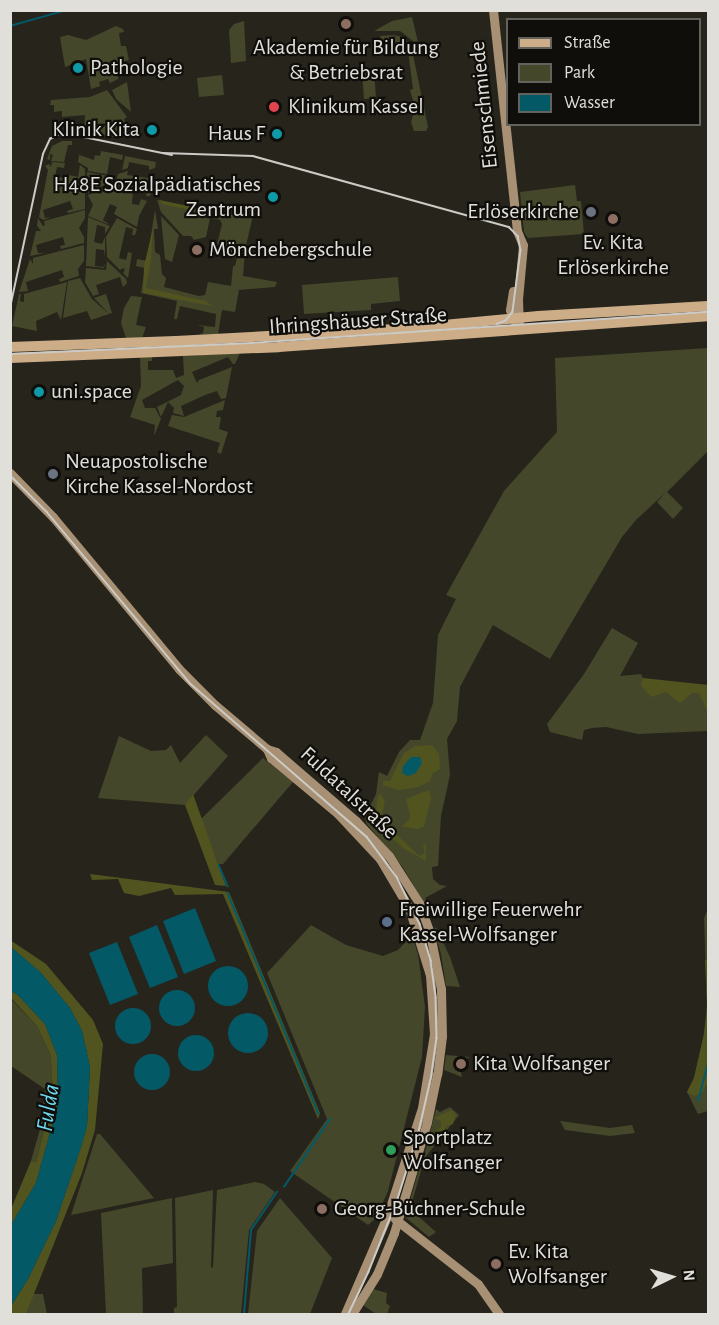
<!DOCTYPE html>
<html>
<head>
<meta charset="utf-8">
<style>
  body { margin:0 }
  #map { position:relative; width:719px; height:1325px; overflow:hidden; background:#27241c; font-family:"Alegreya Sans",sans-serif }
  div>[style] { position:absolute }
  .green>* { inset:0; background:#45472a }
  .forest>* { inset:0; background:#52541f }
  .water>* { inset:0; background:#045967 }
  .round { border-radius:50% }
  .stream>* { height:1.5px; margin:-0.75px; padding:0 0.75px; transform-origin:0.75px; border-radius:0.75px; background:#045967 }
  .secondary>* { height:9px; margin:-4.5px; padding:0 4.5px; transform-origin:4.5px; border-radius:4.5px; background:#a79073 }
  .primary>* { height:10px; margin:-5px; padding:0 5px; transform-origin:5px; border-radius:5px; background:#ccad88 }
  .tram>* { height:1.5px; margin:-0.75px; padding:0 0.75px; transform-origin:0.75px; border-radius:0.75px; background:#cccac5 }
  .dots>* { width:16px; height:16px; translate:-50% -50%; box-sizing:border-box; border:3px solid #0f0e0a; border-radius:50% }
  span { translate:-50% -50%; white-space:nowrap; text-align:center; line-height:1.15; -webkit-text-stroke:4.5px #0f0e0a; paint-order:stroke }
  .poi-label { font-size:22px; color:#e1dfda }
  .left { translate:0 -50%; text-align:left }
  .right { translate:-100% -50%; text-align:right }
  .street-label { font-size:22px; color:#e1dfda }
  .water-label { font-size:24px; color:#6edaef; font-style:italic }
  .frame { position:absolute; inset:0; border:12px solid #e1dfda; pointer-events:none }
  .legend { position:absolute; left:506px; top:18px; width:195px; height:108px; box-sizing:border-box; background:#0f0e0a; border:2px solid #63625d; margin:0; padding:8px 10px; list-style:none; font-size:18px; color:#e1dfda }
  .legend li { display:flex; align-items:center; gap:12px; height:30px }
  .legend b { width:30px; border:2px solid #63625d }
  .north { position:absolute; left:641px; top:1247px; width:60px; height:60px; -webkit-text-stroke:4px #0f0e0a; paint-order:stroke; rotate:85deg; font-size:16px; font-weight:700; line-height:24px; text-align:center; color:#e1dfda }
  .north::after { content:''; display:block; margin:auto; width:21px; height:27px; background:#e1dfda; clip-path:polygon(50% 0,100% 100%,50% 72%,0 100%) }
</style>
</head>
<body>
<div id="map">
  <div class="green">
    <i style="clip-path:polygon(412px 17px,419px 46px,400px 31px,374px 31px,392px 21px)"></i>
    <i style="clip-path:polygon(244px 21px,246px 61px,231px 63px,229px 30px,234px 24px)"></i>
    <i style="clip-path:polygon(116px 26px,123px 29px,124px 32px,119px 33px,121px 46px,126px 46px,129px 60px,123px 61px,124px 66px,118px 67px,118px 79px,110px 83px,108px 79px,99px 82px,100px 86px,91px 89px,86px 59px,65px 67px,60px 37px,68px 35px,86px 40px)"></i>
    <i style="clip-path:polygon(394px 35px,402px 37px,411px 45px,428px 127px,426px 131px,414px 131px,411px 122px,415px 108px,410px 90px,413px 89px,408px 51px,402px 43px,381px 40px,380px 36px)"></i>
    <i style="clip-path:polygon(374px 71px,376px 98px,364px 99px,362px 72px)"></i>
    <i style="clip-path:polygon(222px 75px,224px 95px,199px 97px,197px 78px)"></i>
    <i style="clip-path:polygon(127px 82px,131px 112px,116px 99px,112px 90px)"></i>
    <i style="clip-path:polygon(107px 90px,127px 117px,124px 119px,127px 127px,123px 139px,84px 131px,85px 115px,62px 117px,62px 111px,54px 112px,54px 105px,50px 105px,51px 100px,90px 97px)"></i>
    <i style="clip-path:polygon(62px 141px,72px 141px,72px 145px,68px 145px,64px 162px,51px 161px,53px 155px,50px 154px,50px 160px,47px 159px,52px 146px)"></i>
    <i style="clip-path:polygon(101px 151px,123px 155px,122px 160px,110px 157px,107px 174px,88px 171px,88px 168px,78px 162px,79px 155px,94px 160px,95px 155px,100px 156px)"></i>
    <i style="clip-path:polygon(125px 156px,156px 162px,155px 168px,149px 170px,149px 166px,129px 162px,128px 168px,122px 170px)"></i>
    <i style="clip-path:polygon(52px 162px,65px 163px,64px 168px,57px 167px,55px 176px,68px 179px,69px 175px,78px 177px,80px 165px,85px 169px,85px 209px,68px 213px,67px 211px,73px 209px,70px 201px,43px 210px,45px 218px,52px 217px,43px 220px,39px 217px,48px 170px,45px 166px,49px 164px,51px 167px)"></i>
    <i style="clip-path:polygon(128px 171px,127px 175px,148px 178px,147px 190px,152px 191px,150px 196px,146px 196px,147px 190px,142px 187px,136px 186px,133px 191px,132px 204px,139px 205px,141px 199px,147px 201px,139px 216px,137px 227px,114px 214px,117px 207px,110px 204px,103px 220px,110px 225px,88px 216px,93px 205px,88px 195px,116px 182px,118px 174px)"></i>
    <i style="clip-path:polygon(87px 172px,114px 177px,113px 181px,88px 193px)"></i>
    <i style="clip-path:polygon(575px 185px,577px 201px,581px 201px,584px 234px,528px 238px,524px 232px,520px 192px)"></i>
    <i style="clip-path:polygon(157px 200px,245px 218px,247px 209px,254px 211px,245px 250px,243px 276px,277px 282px,275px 287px,239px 290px,235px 312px,222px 310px,218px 334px,198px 335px,203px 333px,204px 327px,197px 325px,215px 327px,216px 314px,180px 306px,177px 319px,174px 319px,177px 301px,141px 293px,145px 268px,136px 266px,137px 259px,147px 261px,155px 210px,158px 229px,154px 229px,155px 252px,160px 255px,162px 274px,166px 278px,164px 287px,199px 296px,205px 295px,208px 282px,231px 286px,233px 266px,235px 266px,237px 258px,215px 253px,222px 224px,220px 220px,210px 218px,206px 237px,194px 240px,191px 236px,183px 236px,161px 212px)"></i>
    <i style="clip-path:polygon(85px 210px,85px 218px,79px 228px,84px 237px,84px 243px,61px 249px,60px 246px,65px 245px,63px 237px,36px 245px,38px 253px,45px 253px,30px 256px,36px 231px,41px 231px,37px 226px,38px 218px,43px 226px,45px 225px,44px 221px)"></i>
    <i style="clip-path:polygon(161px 216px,179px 235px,172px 262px,165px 259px)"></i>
    <i style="clip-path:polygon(88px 217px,110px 226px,105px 234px,105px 227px,97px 225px,94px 242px,102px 244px,105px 237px,105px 257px,104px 250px,96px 249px,95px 266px,103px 267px,105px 264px,104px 268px,86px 266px)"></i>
    <i style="clip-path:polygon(117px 218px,137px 229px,135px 235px,132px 235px,133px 229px,126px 227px,119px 258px,126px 260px,128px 252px,132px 253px,128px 278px,123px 273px,125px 270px,123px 268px,120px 270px,107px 257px,106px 237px)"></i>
    <i style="clip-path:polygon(84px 245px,84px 261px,78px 269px,79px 276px,60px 282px,59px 279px,64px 277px,62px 270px,26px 282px,28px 291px,19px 292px,30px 259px,33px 264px,33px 258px)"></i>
    <i style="clip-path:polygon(107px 261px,126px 279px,127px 283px,123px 287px,120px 277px,96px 285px,99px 294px,93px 296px,85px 282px,86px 268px,106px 270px)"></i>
    <i style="clip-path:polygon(398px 277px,400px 301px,371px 304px,371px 310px,304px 314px,302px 285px)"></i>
    <i style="clip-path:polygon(80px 278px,92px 299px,109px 314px,94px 298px,106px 294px,112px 313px,91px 320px,87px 311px,63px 318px,68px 281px)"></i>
    <i style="clip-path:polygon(67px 282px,61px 320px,57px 312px,36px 321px,37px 331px,12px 326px,19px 294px,21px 294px,20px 301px,24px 302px,24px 294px)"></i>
    <i style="clip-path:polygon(131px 296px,142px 297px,136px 325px,146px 327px,142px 338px,126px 338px,121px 323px,124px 308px)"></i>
    <i style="clip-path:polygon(708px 348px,708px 451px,667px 492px,683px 508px,673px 519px,657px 502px,665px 493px,636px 520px,622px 537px,550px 659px,493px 625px,460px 687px,457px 721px,447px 739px,450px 775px,441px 816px,438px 866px,432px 867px,433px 879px,440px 885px,447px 886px,425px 898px,429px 911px,402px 866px,366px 823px,365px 817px,376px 794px,379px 772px,387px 776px,399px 752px,410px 740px,420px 740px,433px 703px,438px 635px,456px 599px,446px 595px,504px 491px,557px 432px,555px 358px)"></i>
    <i style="clip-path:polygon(240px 353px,235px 364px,233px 364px,228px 357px,192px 372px,197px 383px,199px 380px,232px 367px,226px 398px,221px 399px,217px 391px,205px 395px,181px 406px,184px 416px,173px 413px,174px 408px,168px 402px,161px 417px,157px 407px,181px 395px,184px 386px,178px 380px,142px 400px,145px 408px,155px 408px,161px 419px,154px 436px,155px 425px,130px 417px,141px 386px,140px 356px,152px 356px,152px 361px,148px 361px,148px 370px,173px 370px,176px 378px,184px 375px,183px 356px)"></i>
    <i style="clip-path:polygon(225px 400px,223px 410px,217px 411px,216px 417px,221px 417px,219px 429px,228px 432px,221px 454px,217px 452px,220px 443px,168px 426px,172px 415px,184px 417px)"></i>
    <i style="clip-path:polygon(612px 628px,638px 643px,620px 676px,641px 674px,644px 680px,708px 685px,708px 731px,638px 734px,606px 727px,592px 728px,584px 730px,582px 740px,550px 732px,547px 724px,584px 674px)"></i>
    <i style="clip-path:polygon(206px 735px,228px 756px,185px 805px,98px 798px,119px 736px,151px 751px,166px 750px,171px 745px,180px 763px)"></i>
    <i style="clip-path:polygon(263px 758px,293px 782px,223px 864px,218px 864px,201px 819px)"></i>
    <i style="clip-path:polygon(708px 909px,708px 1111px,698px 1114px,687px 1092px,694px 1078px,704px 1034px,707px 1006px,704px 918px)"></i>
    <i style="clip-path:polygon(311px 925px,346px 945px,383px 956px,398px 950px,412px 935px,418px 954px,425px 1007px,422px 1057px,388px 1191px,376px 1218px,368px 1225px,290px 1171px,327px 1119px,267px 973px)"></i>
    <i style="clip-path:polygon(436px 927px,450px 957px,460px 987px,446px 986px,441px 954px,434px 930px)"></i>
    <i style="clip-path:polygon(10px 998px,37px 1026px,51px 1056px,52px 1099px,36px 1162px,31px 1161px,40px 1129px,45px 1089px,11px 1066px)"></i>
    <i style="clip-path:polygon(446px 1055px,470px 1057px,459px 1063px,462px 1077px,444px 1070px)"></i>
    <i style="clip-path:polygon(450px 1107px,459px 1115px,423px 1160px,436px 1109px,440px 1112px)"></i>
    <i style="clip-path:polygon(560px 1121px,610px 1128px,632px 1125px,635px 1133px,610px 1136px,565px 1130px)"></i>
    <i style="clip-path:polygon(97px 1134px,100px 1134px,154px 1198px,71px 1215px)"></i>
    <i style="clip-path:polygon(420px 1166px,421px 1171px,410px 1209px,436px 1232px,429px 1237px,405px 1217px)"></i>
    <i style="clip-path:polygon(255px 1182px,264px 1184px,275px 1192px,249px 1230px,241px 1314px,174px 1314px,174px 1308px,177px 1307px,175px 1198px,213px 1190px,211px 1268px,213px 1267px,217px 1190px)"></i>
    <i style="clip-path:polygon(172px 1198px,173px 1263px,142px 1268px,143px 1314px,106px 1314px,101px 1213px)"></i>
    <i style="clip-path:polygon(280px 1198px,332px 1258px,310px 1314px,248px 1314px,257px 1231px)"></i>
    <i style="clip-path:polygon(373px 1289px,387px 1293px,386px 1303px,390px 1306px,387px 1314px,376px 1314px,363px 1305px)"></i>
    <i style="clip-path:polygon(33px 1294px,43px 1294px,47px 1314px,26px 1314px)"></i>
  </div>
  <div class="forest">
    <i style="clip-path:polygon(159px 200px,228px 214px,242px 218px,185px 209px,163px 204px)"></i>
    <i style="clip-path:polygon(153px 228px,151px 259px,146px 288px,205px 301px,213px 306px,143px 293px,144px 266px)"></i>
    <i style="clip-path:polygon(643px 678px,708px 685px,708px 713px,699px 693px,692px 693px,680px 703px,666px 692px,651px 697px,641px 685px)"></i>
    <i style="clip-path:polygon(432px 745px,439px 754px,440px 769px,433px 773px,430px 781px,418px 787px,399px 790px,383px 785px,383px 781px,390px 781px,404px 753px,416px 746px)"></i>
    <i style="clip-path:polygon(429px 790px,431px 798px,424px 826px,418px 829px,404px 827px,402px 826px,409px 820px,410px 815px,406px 799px)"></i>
    <i style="clip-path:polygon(193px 794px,218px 864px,226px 886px,215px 885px,185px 805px)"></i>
    <i style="clip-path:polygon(381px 794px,385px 802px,380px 821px,385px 830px,394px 832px,419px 856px,425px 853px,423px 845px,426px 844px,426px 861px,403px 848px,385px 832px,379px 831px,370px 814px,376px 810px,378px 796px)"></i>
    <i style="clip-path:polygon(90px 874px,229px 892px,320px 1113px,318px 1119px,223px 894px,175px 895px,171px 888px,139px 896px,124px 893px,118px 879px,92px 880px)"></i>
    <i style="clip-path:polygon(10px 940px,46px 964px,93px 1020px,103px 1044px,95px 1130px,82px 1173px,26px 1314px,11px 1314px,11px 1306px,28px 1279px,56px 1221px,81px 1147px,87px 1126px,90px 1067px,82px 1031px,70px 1008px,41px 973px,11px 947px)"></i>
    <i style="clip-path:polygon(705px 960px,708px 960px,708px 1082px,701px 1094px,694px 1096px,687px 1092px,694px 1078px,704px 1034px,707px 1006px)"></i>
    <i style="clip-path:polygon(11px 991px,18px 995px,45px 1024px,57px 1055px,58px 1104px,36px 1183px,11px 1225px,11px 1209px,31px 1161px,36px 1162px,52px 1099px,51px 1056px,37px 1026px,11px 998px)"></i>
    <i style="clip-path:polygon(452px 1110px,456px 1115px,453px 1124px,447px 1126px,439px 1139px,430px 1146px,431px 1135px,441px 1127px,441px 1121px,434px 1118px)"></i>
  </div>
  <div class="water">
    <i style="clip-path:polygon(411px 757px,420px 757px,422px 763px,416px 773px,408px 776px,402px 773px,403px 766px)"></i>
    <i style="clip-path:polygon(195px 908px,216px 961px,184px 974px,163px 921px)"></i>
    <i style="clip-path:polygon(157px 925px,178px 977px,150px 988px,129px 937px)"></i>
    <i style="clip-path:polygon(117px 942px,138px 994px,110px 1005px,89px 953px)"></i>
    <i style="clip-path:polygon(11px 947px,41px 973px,70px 1008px,82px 1031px,90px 1067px,87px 1126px,81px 1147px,56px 1221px,28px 1279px,11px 1306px,11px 1225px,36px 1183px,58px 1104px,57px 1055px,45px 1024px,18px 995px,11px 991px)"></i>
    <i class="round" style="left:208px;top:966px;width:40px;height:40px"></i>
    <i class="round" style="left:159px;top:990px;width:36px;height:36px"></i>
    <i class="round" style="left:115px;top:1008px;width:36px;height:36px"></i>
    <i class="round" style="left:228px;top:1013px;width:40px;height:40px"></i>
    <i class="round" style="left:178px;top:1035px;width:36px;height:36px"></i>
    <i class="round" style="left:134px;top:1054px;width:36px;height:36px"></i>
  </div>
  <div class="stream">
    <i style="left:10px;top:26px;width:59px;rotate:-15.7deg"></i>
    <i style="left:219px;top:865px;width:23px;rotate:67deg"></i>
    <i style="left:228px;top:893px;width:239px;rotate:67.6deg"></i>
    <i style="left:698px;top:1101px;width:38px;rotate:-75deg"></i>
    <i style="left:284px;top:1187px;width:82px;rotate:-55.9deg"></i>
    <i style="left:244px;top:1314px;width:84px;rotate:-85.2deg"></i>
    <i style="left:251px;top:1230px;width:46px;rotate:-55.6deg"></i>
  </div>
  <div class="secondary">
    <i style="left:493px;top:10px;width:222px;rotate:83.8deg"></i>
    <i style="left:517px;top:231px;width:15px;rotate:67deg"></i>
    <i style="left:523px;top:245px;width:54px;rotate:95.3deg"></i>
    <i style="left:518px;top:299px;width:24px;rotate:88deg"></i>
    <i style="left:513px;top:291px;width:19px;rotate:99deg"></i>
    <i style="left:510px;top:310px;width:15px;rotate:67deg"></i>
    <i style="left:10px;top:473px;width:62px;rotate:45.7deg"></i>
    <i style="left:53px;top:517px;width:197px;rotate:50.3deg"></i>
    <i style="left:179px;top:669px;width:51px;rotate:45deg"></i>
    <i style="left:215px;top:705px;width:68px;rotate:40.2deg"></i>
    <i style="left:267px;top:749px;width:9px;rotate:18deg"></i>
    <i style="left:276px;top:752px;width:106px;rotate:40.8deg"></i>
    <i style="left:356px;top:821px;width:48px;rotate:46.7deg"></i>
    <i style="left:389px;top:856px;width:56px;rotate:57.4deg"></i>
    <i style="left:419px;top:903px;width:33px;rotate:70deg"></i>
    <i style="left:430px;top:934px;width:56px;rotate:78.7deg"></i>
    <i style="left:441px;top:989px;width:47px;rotate:88.8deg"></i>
    <i style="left:442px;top:1036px;width:38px;rotate:97deg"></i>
    <i style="left:437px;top:1074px;width:49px;rotate:101.8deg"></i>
    <i style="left:427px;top:1122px;width:116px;rotate:106.6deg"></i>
    <i style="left:394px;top:1233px;width:44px;rotate:112.5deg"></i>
    <i style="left:377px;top:1274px;width:47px;rotate:122deg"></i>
    <i style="left:267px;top:749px;width:10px;rotate:66deg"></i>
    <i style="left:271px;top:758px;width:86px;rotate:39.8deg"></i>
    <i style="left:337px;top:813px;width:63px;rotate:46.9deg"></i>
    <i style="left:380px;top:859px;width:57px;rotate:59.4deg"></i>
    <i style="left:409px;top:908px;width:70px;rotate:72.6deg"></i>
    <i style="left:430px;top:975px;width:59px;rotate:86.1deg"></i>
    <i style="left:434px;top:1034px;width:75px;rotate:99.2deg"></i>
    <i style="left:422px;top:1108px;width:111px;rotate:107.8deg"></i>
    <i style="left:388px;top:1214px;width:109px;rotate:113.3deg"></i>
    <i style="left:395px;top:1219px;width:105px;rotate:38.1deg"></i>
    <i style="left:478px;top:1284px;width:37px;rotate:55deg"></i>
  </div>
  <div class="primary">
    <i style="left:10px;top:347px;width:166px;rotate:-2.1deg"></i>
    <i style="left:176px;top:341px;width:225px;rotate:-3.1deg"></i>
    <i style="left:401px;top:329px;width:138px;rotate:-5.4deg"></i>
    <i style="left:538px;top:316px;width:170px;rotate:-3.4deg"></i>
    <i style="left:10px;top:358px;width:269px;rotate:-2.3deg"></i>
    <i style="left:279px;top:347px;width:430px;rotate:-4.1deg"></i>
  </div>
  <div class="tram">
    <i style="left:163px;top:153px;width:90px;rotate:1.9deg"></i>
    <i style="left:253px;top:156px;width:266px;rotate:15.5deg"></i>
    <i style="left:509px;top:227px;width:13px;rotate:45deg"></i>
    <i style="left:518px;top:236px;width:14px;rotate:78deg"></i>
    <i style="left:521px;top:250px;width:63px;rotate:97.4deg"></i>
    <i style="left:513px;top:312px;width:11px;rotate:128deg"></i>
    <i style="left:506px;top:321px;width:9px;rotate:159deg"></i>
    <i style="left:10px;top:308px;width:157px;rotate:-77.9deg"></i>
    <i style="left:43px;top:154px;width:17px;rotate:-65deg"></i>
    <i style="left:50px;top:139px;width:10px;rotate:-24deg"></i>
    <i style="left:59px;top:135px;width:10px;rotate:-6deg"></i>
    <i style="left:69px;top:134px;width:105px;rotate:11.5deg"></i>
    <i style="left:10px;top:354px;width:241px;rotate:-2.6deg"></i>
    <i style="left:251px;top:343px;width:458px;rotate:-3.9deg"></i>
    <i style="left:10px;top:475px;width:52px;rotate:45deg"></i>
    <i style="left:47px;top:512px;width:224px;rotate:50.1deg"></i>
    <i style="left:191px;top:684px;width:233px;rotate:41deg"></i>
    <i style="left:367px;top:837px;width:50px;rotate:53.1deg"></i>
    <i style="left:397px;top:877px;width:52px;rotate:63.9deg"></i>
    <i style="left:420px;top:924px;width:39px;rotate:73deg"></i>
    <i style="left:431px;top:961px;width:37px;rotate:82deg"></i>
    <i style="left:436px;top:998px;width:40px;rotate:88.6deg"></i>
    <i style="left:437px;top:1038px;width:37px;rotate:98deg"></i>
    <i style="left:432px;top:1075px;width:58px;rotate:102.8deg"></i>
    <i style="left:419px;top:1132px;width:70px;rotate:107.4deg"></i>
    <i style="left:398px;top:1199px;width:79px;rotate:111.7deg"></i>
    <i style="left:369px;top:1272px;width:47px;rotate:115.5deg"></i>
  </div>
  <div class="dots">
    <i style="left:346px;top:24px;background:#8d6e63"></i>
    <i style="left:78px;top:68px;background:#0f9aa8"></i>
    <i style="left:274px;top:107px;background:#e0444e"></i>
    <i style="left:152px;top:130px;background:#0f9aa8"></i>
    <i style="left:277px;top:134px;background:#0f9aa8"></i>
    <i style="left:273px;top:197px;background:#0f9aa8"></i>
    <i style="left:591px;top:212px;background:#6b7280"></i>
    <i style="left:613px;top:219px;background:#8d6e63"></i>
    <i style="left:197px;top:250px;background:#8d6e63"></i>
    <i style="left:39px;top:392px;background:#0f9aa8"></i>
    <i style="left:53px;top:474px;background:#6b7280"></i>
    <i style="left:387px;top:922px;background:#5c6f8a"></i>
    <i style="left:461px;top:1064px;background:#8d6e63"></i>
    <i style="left:391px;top:1150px;background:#2e9e5b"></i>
    <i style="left:322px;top:1209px;background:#8d6e63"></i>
    <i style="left:496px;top:1264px;background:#8d6e63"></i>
  </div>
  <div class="poi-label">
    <span style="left:346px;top:60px">Akademie für Bildung<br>&amp; Betriebsrat</span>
    <span class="left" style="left:90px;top:68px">Pathologie</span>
    <span class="left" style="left:288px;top:107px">Klinikum Kassel</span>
    <span class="right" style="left:140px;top:130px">Klinik Kita</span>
    <span class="right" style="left:265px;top:134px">Haus F</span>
    <span class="right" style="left:261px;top:197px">H48E Sozialpädiatisches<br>Zentrum</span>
    <span class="right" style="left:579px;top:212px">Erlöserkirche</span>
    <span style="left:613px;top:255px">Ev. Kita<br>Erlöserkirche</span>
    <span class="left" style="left:209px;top:250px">Mönchebergschule</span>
    <span class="left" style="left:51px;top:392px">uni.space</span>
    <span class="left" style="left:65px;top:474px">Neuapostolische<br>Kirche Kassel-Nordost</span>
    <span class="left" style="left:399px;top:922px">Freiwillige Feuerwehr<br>Kassel-Wolfsanger</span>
    <span class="left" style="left:473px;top:1064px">Kita Wolfsanger</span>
    <span class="left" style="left:403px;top:1150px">Sportplatz<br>Wolfsanger</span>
    <span class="left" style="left:334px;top:1209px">Georg-Büchner-Schule</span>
    <span class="left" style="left:508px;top:1264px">Ev. Kita<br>Wolfsanger</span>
  </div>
  <div class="street-label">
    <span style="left:484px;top:105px;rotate:-96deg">Eisenschmiede</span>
    <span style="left:358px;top:321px;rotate:-4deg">Ihringshäuser Straße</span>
    <span style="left:349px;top:793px;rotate:43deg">Fuldatalstraße</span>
  </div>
  <div class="water-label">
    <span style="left:49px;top:1108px;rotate:-81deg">Fulda</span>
  </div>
  <div class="frame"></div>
  <ul class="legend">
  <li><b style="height:8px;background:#ccad88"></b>Straße</li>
  <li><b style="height:16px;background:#45472a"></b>Park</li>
  <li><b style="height:16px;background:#045967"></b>Wasser</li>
  </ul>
  <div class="north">N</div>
</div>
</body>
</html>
